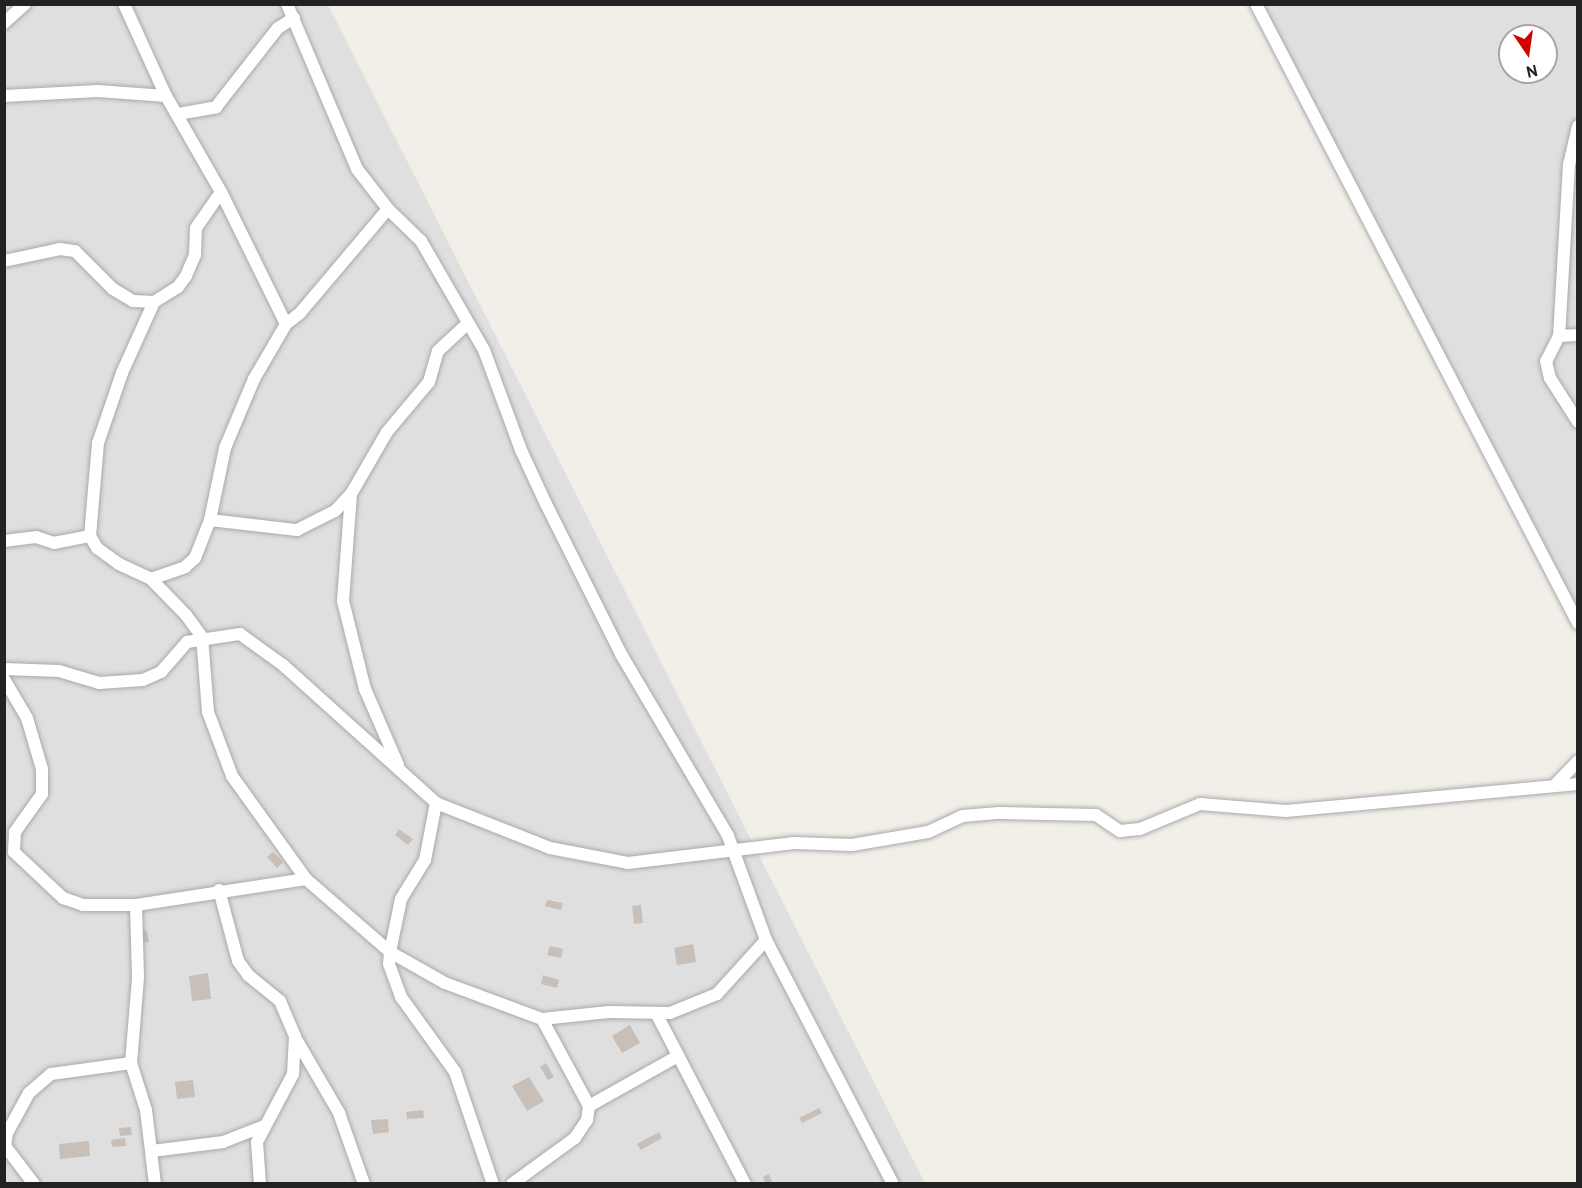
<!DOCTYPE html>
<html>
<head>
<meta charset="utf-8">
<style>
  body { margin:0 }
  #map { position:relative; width:1582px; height:1188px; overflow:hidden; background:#f2efe9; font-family:Overpass,sans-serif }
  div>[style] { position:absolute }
  .residential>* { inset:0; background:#e0dfdf }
  .building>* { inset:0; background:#c7bfb8 }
  .roads { filter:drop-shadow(0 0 2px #a9a9a9) drop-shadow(0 0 2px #a9a9a9) }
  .minor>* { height:12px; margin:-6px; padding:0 6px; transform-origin:6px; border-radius:6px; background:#fff }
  span { translate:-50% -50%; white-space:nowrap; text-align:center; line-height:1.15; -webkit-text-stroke:4.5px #fff; paint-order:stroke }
  .frame { position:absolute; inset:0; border:6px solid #222; pointer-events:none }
  .north { position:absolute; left:1498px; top:24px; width:60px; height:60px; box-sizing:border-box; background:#fff; border:2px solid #a7a7a7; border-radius:50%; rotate:167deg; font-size:16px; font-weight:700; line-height:24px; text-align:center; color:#222 }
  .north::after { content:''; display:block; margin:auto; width:21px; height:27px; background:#d40000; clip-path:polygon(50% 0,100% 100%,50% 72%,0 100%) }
</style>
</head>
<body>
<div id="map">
  <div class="residential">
    <i style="clip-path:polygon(5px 5px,328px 5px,925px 1183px,5px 1184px)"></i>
    <i style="clip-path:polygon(evenodd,1249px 5px,1577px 5px,1577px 617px,1249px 5px,1510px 36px,1546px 36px,1546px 72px,1510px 72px,1510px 36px)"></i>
  </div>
  <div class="building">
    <i style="clip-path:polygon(399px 829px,413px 839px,408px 845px,395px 835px)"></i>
    <i style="clip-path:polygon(273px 852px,283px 862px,277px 868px,267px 857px)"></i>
    <i style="clip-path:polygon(547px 900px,563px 903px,561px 910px,545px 906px)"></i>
    <i style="clip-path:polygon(641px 905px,643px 923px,634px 924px,632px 906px)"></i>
    <i style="clip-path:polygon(140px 931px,147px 931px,149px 942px,141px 943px)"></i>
    <i style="clip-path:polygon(693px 944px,696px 962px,677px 965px,674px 948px)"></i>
    <i style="clip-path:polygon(550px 946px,563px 949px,561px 958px,547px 955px)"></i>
    <i style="clip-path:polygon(208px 973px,211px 999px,192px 1001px,189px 976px)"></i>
    <i style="clip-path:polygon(543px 975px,559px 980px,557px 988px,541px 984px)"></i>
    <i style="clip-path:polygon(630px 1025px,640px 1043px,622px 1053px,612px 1036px)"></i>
    <i style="clip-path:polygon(546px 1063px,554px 1077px,548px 1080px,540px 1067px)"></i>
    <i style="clip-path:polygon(529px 1077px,544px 1101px,527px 1111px,512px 1086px)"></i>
    <i style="clip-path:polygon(193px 1080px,195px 1097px,177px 1099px,175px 1082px)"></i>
    <i style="clip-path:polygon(819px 1108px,822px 1113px,802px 1123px,799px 1118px)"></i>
    <i style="clip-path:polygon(423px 1110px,424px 1118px,407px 1119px,406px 1112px)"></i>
    <i style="clip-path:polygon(388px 1119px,389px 1132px,373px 1134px,371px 1120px)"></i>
    <i style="clip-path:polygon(131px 1127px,132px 1135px,120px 1136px,119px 1128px)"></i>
    <i style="clip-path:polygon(659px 1132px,662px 1138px,641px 1150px,637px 1144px)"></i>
    <i style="clip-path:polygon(125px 1138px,126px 1146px,112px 1147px,111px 1140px)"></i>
    <i style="clip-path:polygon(89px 1141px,90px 1156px,60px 1159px,59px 1144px)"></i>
    <i style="clip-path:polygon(769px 1174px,773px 1184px,766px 1184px,763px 1177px)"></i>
  </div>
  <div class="roads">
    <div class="minor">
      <i style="left:124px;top:4px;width:101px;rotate:65.5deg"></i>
      <i style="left:287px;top:4px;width:179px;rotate:67deg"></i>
      <i style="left:357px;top:169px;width:51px;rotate:52.2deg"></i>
      <i style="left:388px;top:209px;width:46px;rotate:44.1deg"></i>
      <i style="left:421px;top:241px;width:126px;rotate:60deg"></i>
      <i style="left:484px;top:350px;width:107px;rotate:69.7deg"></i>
      <i style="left:521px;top:450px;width:60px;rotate:65.2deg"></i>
      <i style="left:546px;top:504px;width:168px;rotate:63.4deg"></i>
      <i style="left:621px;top:654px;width:211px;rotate:59.5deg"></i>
      <i style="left:728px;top:836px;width:111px;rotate:69.9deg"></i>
      <i style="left:766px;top:940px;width:275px;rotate:62.5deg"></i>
      <i style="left:1256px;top:4px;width:698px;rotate:62.52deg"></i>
      <i style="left:4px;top:23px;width:28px;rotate:-42deg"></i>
      <i style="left:4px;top:96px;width:94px;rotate:-3deg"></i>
      <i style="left:98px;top:91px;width:68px;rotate:4.2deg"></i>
      <i style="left:166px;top:96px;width:111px;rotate:60.2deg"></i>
      <i style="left:221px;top:192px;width:147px;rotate:63.8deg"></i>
      <i style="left:286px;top:324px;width:18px;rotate:-38deg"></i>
      <i style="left:300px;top:313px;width:136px;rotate:-49.8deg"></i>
      <i style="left:178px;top:114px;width:39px;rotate:-10deg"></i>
      <i style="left:216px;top:107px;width:100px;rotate:-51.9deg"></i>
      <i style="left:278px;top:28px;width:19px;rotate:-32deg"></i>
      <i style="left:1578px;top:126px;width:39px;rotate:103deg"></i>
      <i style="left:1569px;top:164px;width:172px;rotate:93.3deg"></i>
      <i style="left:1559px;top:336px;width:28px;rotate:117deg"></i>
      <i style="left:1546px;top:361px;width:17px;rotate:77deg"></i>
      <i style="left:1550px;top:378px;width:52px;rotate:57.5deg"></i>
      <i style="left:4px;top:261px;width:57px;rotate:-12.1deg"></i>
      <i style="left:60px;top:249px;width:15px;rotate:8deg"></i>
      <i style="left:75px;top:251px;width:54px;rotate:45deg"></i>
      <i style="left:113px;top:289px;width:23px;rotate:31deg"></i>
      <i style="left:133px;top:301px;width:21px;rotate:3deg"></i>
      <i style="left:154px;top:302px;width:28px;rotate:-32deg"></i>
      <i style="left:178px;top:287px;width:14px;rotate:-54deg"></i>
      <i style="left:186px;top:276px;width:23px;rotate:-67deg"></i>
      <i style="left:195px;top:255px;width:27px;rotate:-88deg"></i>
      <i style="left:196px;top:228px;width:44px;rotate:-55.2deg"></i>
      <i style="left:154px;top:302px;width:78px;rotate:114.3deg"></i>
      <i style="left:122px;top:373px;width:74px;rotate:108.9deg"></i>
      <i style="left:98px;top:443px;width:93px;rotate:94.9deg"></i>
      <i style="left:90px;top:536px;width:14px;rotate:60deg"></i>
      <i style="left:97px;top:548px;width:27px;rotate:36deg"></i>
      <i style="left:119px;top:564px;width:35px;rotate:25deg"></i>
      <i style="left:151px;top:579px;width:50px;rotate:45.8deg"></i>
      <i style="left:186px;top:615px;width:27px;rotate:54deg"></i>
      <i style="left:202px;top:637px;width:75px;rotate:85.4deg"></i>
      <i style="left:208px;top:712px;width:68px;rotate:69.4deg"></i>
      <i style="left:232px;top:776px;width:127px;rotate:54.3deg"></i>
      <i style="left:306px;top:879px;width:111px;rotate:41deg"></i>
      <i style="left:390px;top:952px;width:12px;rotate:95deg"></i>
      <i style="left:389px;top:964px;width:35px;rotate:70deg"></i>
      <i style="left:401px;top:997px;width:92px;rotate:54.2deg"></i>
      <i style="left:455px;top:1072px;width:118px;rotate:71.3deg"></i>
      <i style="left:1559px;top:336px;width:19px;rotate:-3deg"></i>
      <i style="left:351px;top:494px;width:107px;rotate:94.3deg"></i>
      <i style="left:343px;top:601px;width:91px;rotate:76deg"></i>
      <i style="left:365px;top:689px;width:83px;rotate:66.5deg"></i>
      <i style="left:210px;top:520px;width:88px;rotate:6.6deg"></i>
      <i style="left:297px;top:530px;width:42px;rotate:-26.6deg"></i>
      <i style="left:335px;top:511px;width:23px;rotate:-47deg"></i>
      <i style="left:351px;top:494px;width:72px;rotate:-59.9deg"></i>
      <i style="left:387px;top:432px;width:65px;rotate:-50deg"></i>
      <i style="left:429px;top:382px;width:32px;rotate:-74deg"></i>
      <i style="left:438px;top:351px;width:41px;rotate:-43deg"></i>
      <i style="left:4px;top:541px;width:32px;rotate:-7deg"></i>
      <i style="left:36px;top:537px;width:19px;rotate:18deg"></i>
      <i style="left:54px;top:543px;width:37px;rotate:-11deg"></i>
      <i style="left:151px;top:579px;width:36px;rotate:-19deg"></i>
      <i style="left:185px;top:567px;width:13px;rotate:-42deg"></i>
      <i style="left:195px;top:558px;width:41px;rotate:-68.5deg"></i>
      <i style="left:210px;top:520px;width:74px;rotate:-78.2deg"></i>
      <i style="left:225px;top:448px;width:75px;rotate:-67.2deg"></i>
      <i style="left:254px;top:379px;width:64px;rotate:-59.8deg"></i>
      <i style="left:4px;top:669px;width:55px;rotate:2.1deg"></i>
      <i style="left:59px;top:671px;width:42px;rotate:16.7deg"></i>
      <i style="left:99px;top:683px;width:44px;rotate:-3.9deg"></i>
      <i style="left:143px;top:680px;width:20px;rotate:-24deg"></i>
      <i style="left:161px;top:672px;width:40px;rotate:-49deg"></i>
      <i style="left:187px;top:642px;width:54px;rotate:-8.6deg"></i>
      <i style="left:240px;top:634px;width:53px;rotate:35.8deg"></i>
      <i style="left:283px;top:665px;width:206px;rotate:42deg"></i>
      <i style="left:436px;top:803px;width:123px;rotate:21.5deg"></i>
      <i style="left:550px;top:848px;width:79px;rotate:10.9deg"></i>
      <i style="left:628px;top:863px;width:167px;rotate:-6.9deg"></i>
      <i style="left:794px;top:843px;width:58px;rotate:2deg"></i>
      <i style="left:852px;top:845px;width:77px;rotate:-9.7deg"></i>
      <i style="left:928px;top:832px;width:38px;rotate:-25deg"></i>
      <i style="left:963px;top:816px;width:36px;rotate:-5deg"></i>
      <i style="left:999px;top:813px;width:97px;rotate:1.2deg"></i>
      <i style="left:1096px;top:815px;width:29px;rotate:34deg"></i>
      <i style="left:1120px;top:831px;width:20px;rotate:-6deg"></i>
      <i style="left:1140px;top:829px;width:65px;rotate:-22.6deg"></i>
      <i style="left:1200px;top:804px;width:86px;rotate:4.7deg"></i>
      <i style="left:1286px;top:811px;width:293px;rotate:-5.3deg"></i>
      <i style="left:4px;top:679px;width:45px;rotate:59.5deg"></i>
      <i style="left:27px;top:718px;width:53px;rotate:73.6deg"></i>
      <i style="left:42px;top:769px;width:25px;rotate:90deg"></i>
      <i style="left:42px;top:794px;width:47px;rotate:125.4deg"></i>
      <i style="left:15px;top:832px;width:20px;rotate:93deg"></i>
      <i style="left:14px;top:852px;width:67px;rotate:43.2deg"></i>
      <i style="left:63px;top:898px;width:21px;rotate:19deg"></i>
      <i style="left:83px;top:905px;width:53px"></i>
      <i style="left:136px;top:905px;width:172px;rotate:-8.7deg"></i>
      <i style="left:1555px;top:785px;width:33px;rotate:-46deg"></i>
      <i style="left:436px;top:803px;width:58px;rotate:100.9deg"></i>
      <i style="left:425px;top:860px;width:46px;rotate:121.6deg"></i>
      <i style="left:401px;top:899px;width:54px;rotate:101.7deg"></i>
      <i style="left:390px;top:952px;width:63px;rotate:29.4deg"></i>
      <i style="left:445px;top:983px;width:103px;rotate:20.4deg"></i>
      <i style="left:542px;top:1019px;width:99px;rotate:61.6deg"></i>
      <i style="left:589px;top:1106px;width:14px;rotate:98deg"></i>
      <i style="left:587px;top:1120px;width:22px;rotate:124deg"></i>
      <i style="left:575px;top:1138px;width:78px;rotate:143.9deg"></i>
      <i style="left:219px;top:890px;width:73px;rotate:75deg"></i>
      <i style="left:238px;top:961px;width:17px;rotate:54deg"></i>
      <i style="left:248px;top:975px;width:41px;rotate:39.1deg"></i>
      <i style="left:280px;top:1001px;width:38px;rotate:67deg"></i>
      <i style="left:295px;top:1036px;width:38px;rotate:93deg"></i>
      <i style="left:293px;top:1074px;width:77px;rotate:117.9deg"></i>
      <i style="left:257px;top:1142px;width:42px;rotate:85.9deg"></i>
      <i style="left:656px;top:1013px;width:193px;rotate:62.5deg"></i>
      <i style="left:542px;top:1019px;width:67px;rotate:-6deg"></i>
      <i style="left:609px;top:1012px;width:61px;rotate:0.9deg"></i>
      <i style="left:670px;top:1013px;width:51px;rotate:-22deg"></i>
      <i style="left:717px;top:994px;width:73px;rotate:-47.8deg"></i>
      <i style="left:296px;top:1039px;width:86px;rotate:59.8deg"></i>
      <i style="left:339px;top:1113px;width:75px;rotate:70.6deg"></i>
      <i style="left:131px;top:1063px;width:49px;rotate:72.3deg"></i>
      <i style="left:146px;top:1110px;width:75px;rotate:83.1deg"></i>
      <i style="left:589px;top:1106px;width:102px;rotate:-29.3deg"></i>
      <i style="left:152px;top:1151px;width:72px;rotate:-7.2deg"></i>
      <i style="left:223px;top:1142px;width:44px;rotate:-21.3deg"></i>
      <i style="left:34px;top:1184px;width:48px;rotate:-127.3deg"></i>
      <i style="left:5px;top:1146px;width:13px;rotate:-81deg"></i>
      <i style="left:7px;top:1133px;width:46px;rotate:-61.2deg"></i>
      <i style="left:29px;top:1093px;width:29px;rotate:-41deg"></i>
      <i style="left:51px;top:1074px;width:81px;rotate:-7.8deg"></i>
      <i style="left:131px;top:1063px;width:86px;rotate:-85.3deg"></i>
      <i style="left:138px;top:977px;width:72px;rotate:-91.6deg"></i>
    </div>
  </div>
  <div class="frame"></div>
  <div class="north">N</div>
</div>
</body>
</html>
